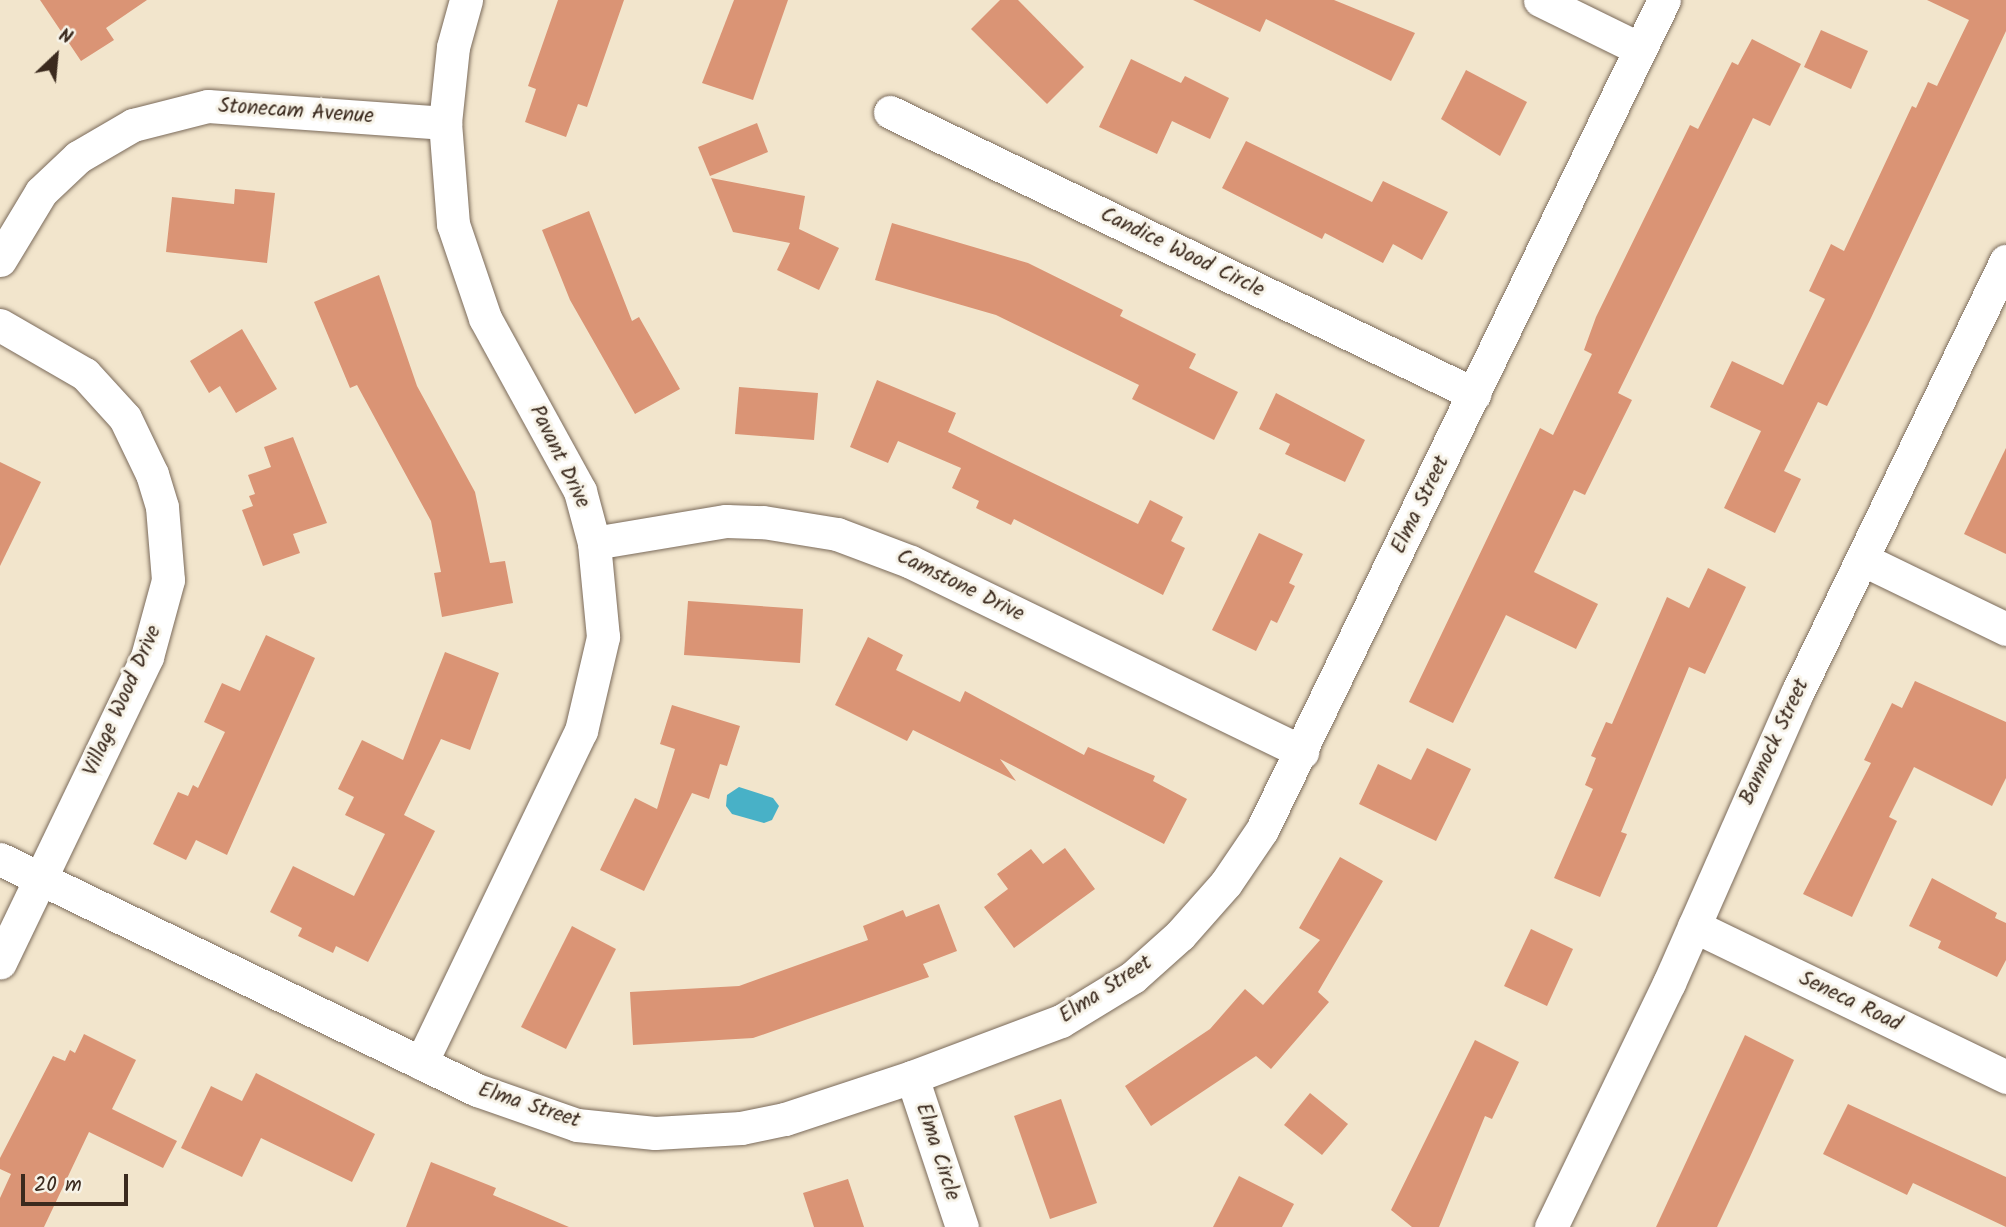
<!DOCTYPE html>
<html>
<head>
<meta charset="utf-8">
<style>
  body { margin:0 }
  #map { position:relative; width:2006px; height:1227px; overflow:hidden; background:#f2e5cc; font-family:Kalam,sans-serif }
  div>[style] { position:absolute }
  .water>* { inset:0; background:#48b1c7 }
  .building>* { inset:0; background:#da9475 }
  .roads { filter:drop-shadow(0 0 2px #7b6b5b) drop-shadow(0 0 2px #7b6b5b) }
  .minor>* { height:33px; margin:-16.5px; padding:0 16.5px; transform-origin:16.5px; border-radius:16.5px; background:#fff }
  span { translate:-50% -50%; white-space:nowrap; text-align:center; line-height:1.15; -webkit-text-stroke:6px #f7f3e8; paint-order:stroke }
  .street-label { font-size:21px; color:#3b2a1e }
  .north { position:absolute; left:21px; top:21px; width:70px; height:70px; -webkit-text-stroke:5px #f7f3e8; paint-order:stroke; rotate:26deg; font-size:19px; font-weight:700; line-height:28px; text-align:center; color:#3b2a1e }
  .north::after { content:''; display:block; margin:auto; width:24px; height:32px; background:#3b2a1e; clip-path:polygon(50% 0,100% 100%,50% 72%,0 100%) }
  .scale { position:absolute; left:21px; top:1174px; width:107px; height:32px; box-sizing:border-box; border:4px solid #3b2a1e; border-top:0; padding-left:9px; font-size:21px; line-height:24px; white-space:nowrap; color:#3b2a1e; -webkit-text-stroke:5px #f7f3e8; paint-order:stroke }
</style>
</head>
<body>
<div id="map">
  <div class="water">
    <i style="clip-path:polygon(739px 787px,773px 798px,779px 806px,772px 820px,764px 823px,732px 814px,726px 806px,727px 795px)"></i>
  </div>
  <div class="building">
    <i style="clip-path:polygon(40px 0,147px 0,106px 28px,114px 40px,81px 61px)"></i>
    <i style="clip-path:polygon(558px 0,624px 0,587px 107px,578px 104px,566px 137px,525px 122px,536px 89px,528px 86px)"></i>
    <i style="clip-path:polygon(734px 0,788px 0,753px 100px,702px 83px)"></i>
    <i style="clip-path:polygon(1000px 0,1018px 0,1084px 67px,1047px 104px,971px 29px)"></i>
    <i style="clip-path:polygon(1193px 0,1334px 0,1415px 33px,1391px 81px,1266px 19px,1260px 32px)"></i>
    <i style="clip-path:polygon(1927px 0,2006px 0,2006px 31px,1870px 320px,1827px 406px,1818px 402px,1784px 471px,1801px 479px,1775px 533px,1724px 508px,1761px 431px,1710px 407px,1732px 361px,1783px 385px,1825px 299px,1809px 291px,1831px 244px,1844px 251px,1912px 106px,1916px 108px,1928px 82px,1937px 86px,1969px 20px)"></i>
    <i style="clip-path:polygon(1821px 30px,1868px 51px,1851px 89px,1804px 67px)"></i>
    <i style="clip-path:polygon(1752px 39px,1801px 64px,1770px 126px,1753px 118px,1618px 393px,1632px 400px,1585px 495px,1574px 490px,1534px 572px,1598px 604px,1576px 649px,1506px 615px,1453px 723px,1409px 702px,1540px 428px,1553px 435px,1592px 354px,1584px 350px,1596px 317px,1690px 125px,1698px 129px,1732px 62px,1738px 65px)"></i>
    <i style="clip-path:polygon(1131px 59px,1181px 83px,1185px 76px,1229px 98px,1210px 139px,1172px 121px,1157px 154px,1099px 127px)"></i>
    <i style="clip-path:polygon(1466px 70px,1527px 102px,1500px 156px,1441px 119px)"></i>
    <i style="clip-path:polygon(757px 123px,768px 152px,710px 176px,698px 147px)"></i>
    <i style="clip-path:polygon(1246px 141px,1372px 202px,1383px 181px,1448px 212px,1422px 260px,1393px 244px,1383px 263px,1325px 233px,1322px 239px,1222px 188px)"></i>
    <i style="clip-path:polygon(711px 178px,805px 196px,799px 229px,839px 248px,819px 290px,777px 270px,790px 243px,733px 232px)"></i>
    <i style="clip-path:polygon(235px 189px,275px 193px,267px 263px,166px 252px,172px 197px,234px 204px)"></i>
    <i style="clip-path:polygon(589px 211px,632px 321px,639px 317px,680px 389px,635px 414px,570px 300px,542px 230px)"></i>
    <i style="clip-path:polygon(892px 223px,1028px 263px,1123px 310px,1120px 316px,1196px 354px,1189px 368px,1238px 392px,1214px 440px,1132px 399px,1139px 385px,996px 315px,875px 280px)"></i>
    <i style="clip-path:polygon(379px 275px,417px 386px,475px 492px,490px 563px,505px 561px,513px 603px,442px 617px,434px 573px,441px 572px,431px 521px,357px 385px,350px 388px,314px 302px)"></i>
    <i style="clip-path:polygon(242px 329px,277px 389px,236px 413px,220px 386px,209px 393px,190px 361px)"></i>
    <i style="clip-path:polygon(877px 380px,956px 413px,948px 432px,1138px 524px,1150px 500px,1183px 517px,1171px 541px,1185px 548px,1163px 595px,1014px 519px,1011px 525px,976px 508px,979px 501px,952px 488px,961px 468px,898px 441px,888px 463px,850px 447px)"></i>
    <i style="clip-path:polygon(739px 387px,818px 393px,814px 440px,735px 434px)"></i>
    <i style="clip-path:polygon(1276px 393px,1365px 440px,1345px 482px,1285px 454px,1290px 444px,1259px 429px)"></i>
    <i style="clip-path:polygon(293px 437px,327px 523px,293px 534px,300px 553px,263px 566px,242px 510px,253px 506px,249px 496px,255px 494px,248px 475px,271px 467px,264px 447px)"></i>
    <i style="clip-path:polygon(2006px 448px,2006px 554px,1964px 534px)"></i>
    <i style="clip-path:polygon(0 462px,41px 482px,0 566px)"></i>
    <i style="clip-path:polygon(1259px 533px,1303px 554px,1289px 583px,1295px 586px,1277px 623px,1271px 620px,1256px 651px,1212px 630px)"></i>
    <i style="clip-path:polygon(1708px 568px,1746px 587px,1705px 674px,1689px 667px,1621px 832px,1627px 834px,1600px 897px,1554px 878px,1593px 789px,1585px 785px,1596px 758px,1591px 756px,1606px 722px,1612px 724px,1667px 597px,1689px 608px)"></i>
    <i style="clip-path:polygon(688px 601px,803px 609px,800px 663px,684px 655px)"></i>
    <i style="clip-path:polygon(266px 635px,315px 658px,227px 855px,196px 840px,186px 860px,153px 844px,178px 792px,188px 796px,193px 785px,198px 788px,225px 732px,204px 722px,222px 683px,240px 691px)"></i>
    <i style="clip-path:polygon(868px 637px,903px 655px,896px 670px,960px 702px,965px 691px,1084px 755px,1088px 747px,1155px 776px,1153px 781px,1187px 799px,1164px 844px,1000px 759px,1016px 781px,913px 730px,907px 741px,835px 705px)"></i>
    <i style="clip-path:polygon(445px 652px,499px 673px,470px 750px,441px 739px,404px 815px,435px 831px,368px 962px,336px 946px,333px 953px,298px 936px,302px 928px,270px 912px,293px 866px,354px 896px,385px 834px,345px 815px,354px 797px,338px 789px,362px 740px,403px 760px)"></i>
    <i style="clip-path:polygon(1915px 681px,2006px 722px,2006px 778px,1992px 806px,1914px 767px,1889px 817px,1897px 821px,1852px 917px,1803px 894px,1871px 763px,1864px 760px,1892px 703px,1902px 708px)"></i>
    <i style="clip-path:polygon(672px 705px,740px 726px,727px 766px,720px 764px,709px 799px,692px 793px,644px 891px,600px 870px,635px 798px,657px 809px,675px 749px,660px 744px)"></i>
    <i style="clip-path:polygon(1427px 748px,1471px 769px,1436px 841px,1359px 804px,1378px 764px,1411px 780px)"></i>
    <i style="clip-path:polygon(1065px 848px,1095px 889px,1014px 948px,984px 907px,1008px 889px,997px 874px,1031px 849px,1043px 864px)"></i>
    <i style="clip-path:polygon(1340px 857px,1383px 881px,1318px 992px,1329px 1002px,1271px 1069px,1256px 1056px,1151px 1126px,1125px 1086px,1210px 1029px,1245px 989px,1263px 1005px,1320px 940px,1299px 928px)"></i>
    <i style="clip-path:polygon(1932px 878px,1997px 913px,1995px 918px,2006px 923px,2006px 960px,1997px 977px,1938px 948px,1941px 941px,1909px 926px)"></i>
    <i style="clip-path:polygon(939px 904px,957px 951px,923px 964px,929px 977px,753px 1038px,633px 1045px,630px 992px,739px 986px,868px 940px,863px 926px,903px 910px,906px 917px)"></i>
    <i style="clip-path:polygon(572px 926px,616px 949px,566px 1049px,521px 1027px)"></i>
    <i style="clip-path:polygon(1531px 929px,1573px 949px,1547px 1006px,1504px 986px)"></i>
    <i style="clip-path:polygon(84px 1034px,136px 1060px,112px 1109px,177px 1141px,163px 1168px,89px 1132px,44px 1227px,0 1227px,0 1198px,11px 1174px,0 1169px,0 1158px,53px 1056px,65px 1061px,70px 1050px,75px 1053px)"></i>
    <i style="clip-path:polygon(1745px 1035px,1794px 1060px,1749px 1159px,1717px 1227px,1656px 1227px)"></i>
    <i style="clip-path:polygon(1475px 1040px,1519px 1062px,1492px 1119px,1485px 1116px,1439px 1227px,1412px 1227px,1391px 1210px)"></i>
    <i style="clip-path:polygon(256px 1073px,375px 1134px,352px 1182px,261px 1138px,242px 1177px,181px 1148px,211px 1086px,242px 1101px)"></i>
    <i style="clip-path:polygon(1310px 1093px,1348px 1124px,1322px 1155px,1284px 1125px)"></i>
    <i style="clip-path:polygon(1061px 1099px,1097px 1203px,1050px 1219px,1014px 1116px)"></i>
    <i style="clip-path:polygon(1848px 1104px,2006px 1177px,2006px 1227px,1913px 1183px,1907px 1195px,1823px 1154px)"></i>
    <i style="clip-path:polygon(431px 1162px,496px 1188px,493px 1195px,569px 1227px,406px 1227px)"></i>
    <i style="clip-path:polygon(1239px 1176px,1294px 1204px,1282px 1227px,1213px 1227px)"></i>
    <i style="clip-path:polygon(848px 1179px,864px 1227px,814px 1227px,803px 1193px)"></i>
  </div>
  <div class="roads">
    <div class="minor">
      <i style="left:1540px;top:0;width:111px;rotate:26.1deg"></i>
      <i style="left:890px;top:112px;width:649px;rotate:25.77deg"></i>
      <i style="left:0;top:260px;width:79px;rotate:-58.9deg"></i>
      <i style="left:41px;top:192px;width:51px;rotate:-43.4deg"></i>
      <i style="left:78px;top:157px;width:64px;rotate:-30.2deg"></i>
      <i style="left:133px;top:125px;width:77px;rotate:-14.2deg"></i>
      <i style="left:208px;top:106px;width:238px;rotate:4.1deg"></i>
      <i style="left:0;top:325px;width:98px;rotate:30deg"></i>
      <i style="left:85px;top:374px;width:59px;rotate:47.7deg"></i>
      <i style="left:125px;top:418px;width:62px;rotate:64.3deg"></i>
      <i style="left:152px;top:474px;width:34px;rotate:73deg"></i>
      <i style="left:162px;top:507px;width:73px;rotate:85.3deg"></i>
      <i style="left:168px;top:580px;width:80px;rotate:105.3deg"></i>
      <i style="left:147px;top:657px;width:339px;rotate:115.7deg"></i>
      <i style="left:594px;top:543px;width:134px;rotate:-9.5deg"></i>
      <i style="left:726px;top:521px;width:37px;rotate:2deg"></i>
      <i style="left:763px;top:522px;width:75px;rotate:9.2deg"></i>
      <i style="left:837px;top:534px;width:79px;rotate:20.7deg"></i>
      <i style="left:911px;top:562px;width:435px;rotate:25.9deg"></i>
      <i style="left:1862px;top:559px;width:160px;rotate:25.9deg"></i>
      <i style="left:0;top:859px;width:530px;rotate:25.84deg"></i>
      <i style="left:477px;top:1090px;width:106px;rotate:19.3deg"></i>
      <i style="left:577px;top:1125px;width:78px;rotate:5.9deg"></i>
      <i style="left:655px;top:1133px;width:86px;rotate:-3.3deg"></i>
      <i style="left:741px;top:1128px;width:45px;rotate:-11.6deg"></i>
      <i style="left:785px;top:1119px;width:134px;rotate:-18.3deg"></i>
      <i style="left:912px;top:1077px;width:159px;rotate:-20.6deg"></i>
      <i style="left:1061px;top:1021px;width:84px;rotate:-31.4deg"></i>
      <i style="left:1133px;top:977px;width:63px;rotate:-41.8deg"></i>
      <i style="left:1180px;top:935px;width:69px;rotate:-48.5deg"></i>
      <i style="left:1226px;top:883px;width:64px;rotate:-55.8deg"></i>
      <i style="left:1262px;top:830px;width:922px;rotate:-64.16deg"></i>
      <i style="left:1694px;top:926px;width:347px;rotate:25.8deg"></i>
      <i style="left:421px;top:1063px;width:369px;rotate:-64.3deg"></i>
      <i style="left:581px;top:731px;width:97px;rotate:-76.8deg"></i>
      <i style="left:603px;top:637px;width:94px;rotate:-95.5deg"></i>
      <i style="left:594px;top:543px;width:54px;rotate:-105.1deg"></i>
      <i style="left:580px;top:491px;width:197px;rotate:-118.8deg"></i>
      <i style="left:485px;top:318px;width:99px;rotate:-108.8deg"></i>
      <i style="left:453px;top:224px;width:101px;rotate:-94.5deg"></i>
      <i style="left:445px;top:123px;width:76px;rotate:-84deg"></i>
      <i style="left:453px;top:47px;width:49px;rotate:-74.5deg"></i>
      <i style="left:912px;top:1077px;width:158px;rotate:71.6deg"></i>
      <i style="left:1551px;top:1227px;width:271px;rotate:-64.2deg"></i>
      <i style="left:1669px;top:983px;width:317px;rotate:-66.2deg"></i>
      <i style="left:1797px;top:693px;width:480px;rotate:-64.2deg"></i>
    </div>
  </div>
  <div class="street-label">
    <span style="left:296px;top:112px;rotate:4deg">Stonecam Avenue</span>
    <span style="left:1182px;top:253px;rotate:26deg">Candice Wood Circle</span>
    <span style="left:559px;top:457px;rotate:64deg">Pavant Drive</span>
    <span style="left:1421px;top:505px;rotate:-64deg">Elma Street</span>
    <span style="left:960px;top:586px;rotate:26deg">Camstone Drive</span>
    <span style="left:123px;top:701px;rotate:-66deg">Village Wood Drive</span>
    <span style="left:1775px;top:742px;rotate:-65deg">Bannock Street</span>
    <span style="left:1106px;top:990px;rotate:-33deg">Elma Street</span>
    <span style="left:1850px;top:1002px;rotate:26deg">Seneca Road</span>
    <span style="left:529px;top:1106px;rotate:18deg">Elma Street</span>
    <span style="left:937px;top:1152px;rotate:72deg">Elma Circle</span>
  </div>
  <div class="north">N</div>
  <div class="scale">20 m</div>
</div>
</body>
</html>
